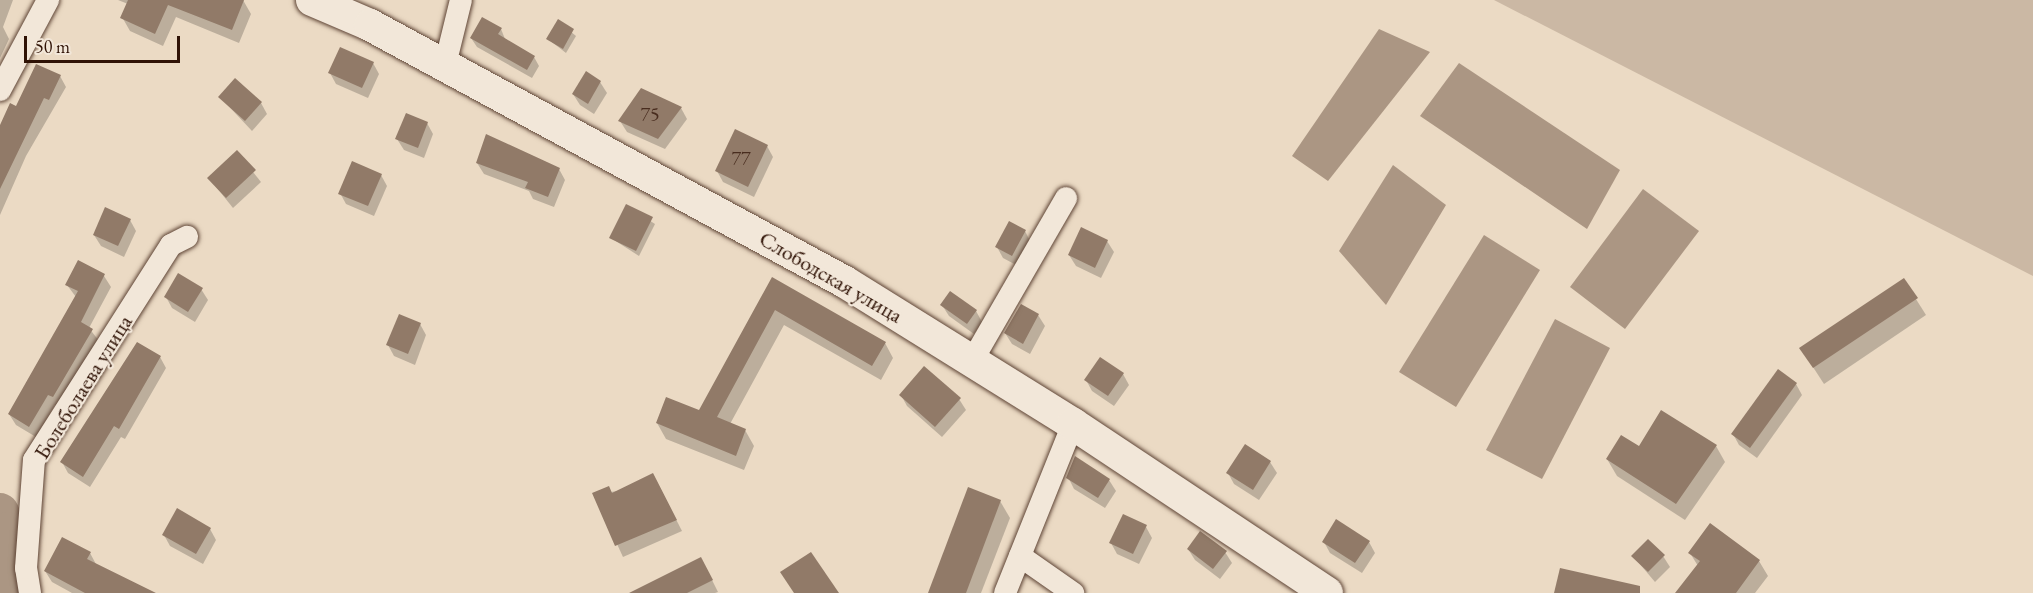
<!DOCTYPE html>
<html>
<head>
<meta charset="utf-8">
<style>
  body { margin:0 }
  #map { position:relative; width:2033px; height:593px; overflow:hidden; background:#ebdac4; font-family:"EB Garamond",serif }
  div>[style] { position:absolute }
  .green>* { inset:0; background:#cbb8a4 }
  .water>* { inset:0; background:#ab9683 }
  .shadow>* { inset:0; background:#0003 }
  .river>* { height:38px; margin:-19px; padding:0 19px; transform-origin:19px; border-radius:19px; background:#ab9683 }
  .building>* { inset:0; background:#917a68 }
  .roads { filter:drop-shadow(0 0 2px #5e4435) drop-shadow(0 0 2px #5e4435) }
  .street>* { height:22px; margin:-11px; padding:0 11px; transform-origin:11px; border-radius:11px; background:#f2e7d9 }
  .secondary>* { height:32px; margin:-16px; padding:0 16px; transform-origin:16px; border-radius:16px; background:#f2e7d9 }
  span { translate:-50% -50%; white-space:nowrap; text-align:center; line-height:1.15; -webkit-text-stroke:4.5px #f2e7d9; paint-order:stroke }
  .number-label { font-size:20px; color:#482c1e }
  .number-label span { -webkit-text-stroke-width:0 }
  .street-label { font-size:22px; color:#2f1205 }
  .scale { position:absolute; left:24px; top:36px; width:156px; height:27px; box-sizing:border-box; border:3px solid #2f1205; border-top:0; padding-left:8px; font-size:18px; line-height:21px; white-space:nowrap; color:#2f1205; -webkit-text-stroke:4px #f2e7d9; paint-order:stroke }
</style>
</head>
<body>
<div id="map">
  <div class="green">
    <i style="clip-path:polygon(1494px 0,2033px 0,2033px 276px)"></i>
  </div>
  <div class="water">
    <i style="clip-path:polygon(1379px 29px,1430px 52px,1328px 181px,1292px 156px)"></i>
    <i style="clip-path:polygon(1459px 63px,1620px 170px,1587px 229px,1420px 116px)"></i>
    <i style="clip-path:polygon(1393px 165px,1446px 205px,1386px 305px,1339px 251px)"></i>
    <i style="clip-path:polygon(1643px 189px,1699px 231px,1625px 329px,1570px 287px)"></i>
    <i style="clip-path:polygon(1484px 235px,1540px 270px,1456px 407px,1399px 372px)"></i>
    <i style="clip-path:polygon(1555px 319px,1610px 348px,1542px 479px,1486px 450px)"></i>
  </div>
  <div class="shadow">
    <i style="clip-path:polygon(0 0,13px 0,3px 27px,9px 39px,0 58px)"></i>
    <i style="clip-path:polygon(118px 0,243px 0,251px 14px,239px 43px,176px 17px,163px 46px,130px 31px,122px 17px,128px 4px)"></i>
    <i style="clip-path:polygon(559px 22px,576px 36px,566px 53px,548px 39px)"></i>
    <i style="clip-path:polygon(501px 29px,505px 39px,534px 57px,539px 66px,532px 78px,477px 47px,471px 38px)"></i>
    <i style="clip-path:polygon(373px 63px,379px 74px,368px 98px,336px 84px,330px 73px)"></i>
    <i style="clip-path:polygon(60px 76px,66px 87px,26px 156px,0 215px,0 127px,17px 108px)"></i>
    <i style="clip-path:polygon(600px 82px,607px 93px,594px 114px,580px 105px,573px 94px)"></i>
    <i style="clip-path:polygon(220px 97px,261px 103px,267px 114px,252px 131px)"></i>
    <i style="clip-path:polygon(681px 108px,687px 119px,665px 149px,627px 132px,620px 121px)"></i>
    <i style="clip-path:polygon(427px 123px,433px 134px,424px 158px,404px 150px,397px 139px)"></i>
    <i style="clip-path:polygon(767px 146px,773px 157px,754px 197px,723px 182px,717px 171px)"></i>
    <i style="clip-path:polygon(237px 152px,261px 182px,233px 208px,209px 178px)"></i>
    <i style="clip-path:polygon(477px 163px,559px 169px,565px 180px,554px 207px,533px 199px,529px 191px,484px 174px)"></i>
    <i style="clip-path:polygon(381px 175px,387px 186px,374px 216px,346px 204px,340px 193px)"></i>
    <i style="clip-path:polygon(627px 206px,655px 224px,639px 256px,611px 238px)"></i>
    <i style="clip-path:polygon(130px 220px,136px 231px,124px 257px,101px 246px,94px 235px)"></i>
    <i style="clip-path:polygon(1025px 231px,1031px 243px,1018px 266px,1003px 258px,997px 247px)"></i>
    <i style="clip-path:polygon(1107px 241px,1114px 252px,1101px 278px,1076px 266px,1069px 255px)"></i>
    <i style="clip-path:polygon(79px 262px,104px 276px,111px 287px,89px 328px,99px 341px,60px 407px,55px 405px,36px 437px,16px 425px,9px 414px,76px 297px,67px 285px)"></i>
    <i style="clip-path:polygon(773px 279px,885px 343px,893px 358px,881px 380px,784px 325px,730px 424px,745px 430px,754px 446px,744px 470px,666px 439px,657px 423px,700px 412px)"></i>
    <i style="clip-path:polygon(1904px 280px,1926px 315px,1824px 384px,1811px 364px)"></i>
    <i style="clip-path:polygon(201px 289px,208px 300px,195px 322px,172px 308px,166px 297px)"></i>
    <i style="clip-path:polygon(942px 305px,976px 311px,982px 322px,974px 334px,949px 316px)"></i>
    <i style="clip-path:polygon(1038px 315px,1045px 326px,1030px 354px,1012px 344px,1005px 333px)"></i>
    <i style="clip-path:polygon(420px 324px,426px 335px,415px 365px,394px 356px,388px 345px)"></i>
    <i style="clip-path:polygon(160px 357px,166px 368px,125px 439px,121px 437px,90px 487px,68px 473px,62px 462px)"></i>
    <i style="clip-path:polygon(1123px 374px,1129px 385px,1114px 406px,1092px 391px,1086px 380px)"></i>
    <i style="clip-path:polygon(1796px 384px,1802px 395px,1757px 458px,1739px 445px,1733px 434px)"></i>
    <i style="clip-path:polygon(901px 395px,959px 399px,966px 410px,942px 437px,907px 406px)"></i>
    <i style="clip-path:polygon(1716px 446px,1725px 462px,1685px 520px,1617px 476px,1607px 459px,1639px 448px)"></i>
    <i style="clip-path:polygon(1270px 462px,1277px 473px,1259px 500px,1234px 484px,1228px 473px)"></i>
    <i style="clip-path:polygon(1068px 477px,1109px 480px,1116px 491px,1105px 508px,1074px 489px)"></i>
    <i style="clip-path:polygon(659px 486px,682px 531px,623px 557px,594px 494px)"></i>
    <i style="clip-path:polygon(1000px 501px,1010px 518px,981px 593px,929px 593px)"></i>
    <i style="clip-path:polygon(1711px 525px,1759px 561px,1768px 576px,1755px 593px,1677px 593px,1698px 566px,1690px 553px)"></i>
    <i style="clip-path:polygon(1146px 527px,1152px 538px,1139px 564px,1117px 554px,1111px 543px)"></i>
    <i style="clip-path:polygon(210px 529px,216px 540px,203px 564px,170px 546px,164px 535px)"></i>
    <i style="clip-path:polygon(1324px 542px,1369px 542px,1375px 553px,1362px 573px,1330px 553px)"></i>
    <i style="clip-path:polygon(1188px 549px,1225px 552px,1232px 563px,1220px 579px,1195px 560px)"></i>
    <i style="clip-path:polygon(90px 553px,97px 566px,142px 593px,72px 593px,52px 582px,45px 571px)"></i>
    <i style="clip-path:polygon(1633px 556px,1663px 556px,1670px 567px,1655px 582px)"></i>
    <i style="clip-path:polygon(707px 570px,718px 592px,715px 593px,655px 593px)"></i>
  </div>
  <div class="river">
    <i style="left:0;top:512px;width:21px;rotate:67deg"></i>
    <i style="left:8px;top:531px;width:62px;rotate:90.9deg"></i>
  </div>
  <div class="building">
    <i style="clip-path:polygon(128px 0,244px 0,232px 30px,168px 5px,155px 34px,120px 18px)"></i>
    <i style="clip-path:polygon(482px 17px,502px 28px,498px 34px,535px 56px,527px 70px,470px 38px)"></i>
    <i style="clip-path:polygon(558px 19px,574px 29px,563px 49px,546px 39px)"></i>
    <i style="clip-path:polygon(340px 47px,374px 62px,362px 88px,328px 73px)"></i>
    <i style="clip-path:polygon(36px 64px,61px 75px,49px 100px,44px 98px,0 189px,0 125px,10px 103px,16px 106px)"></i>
    <i style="clip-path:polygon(586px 71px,601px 81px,588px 104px,572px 94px)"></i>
    <i style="clip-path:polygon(235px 78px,262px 102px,245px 121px,218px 97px)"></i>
    <i style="clip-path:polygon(641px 88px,682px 107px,658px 139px,618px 121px)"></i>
    <i style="clip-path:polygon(406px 113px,428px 122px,418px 148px,395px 139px)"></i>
    <i style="clip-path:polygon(735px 129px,768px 145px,748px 187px,715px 171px)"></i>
    <i style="clip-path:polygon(486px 134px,560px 168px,548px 197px,525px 188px,528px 182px,476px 163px)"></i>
    <i style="clip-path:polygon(237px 150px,256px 170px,226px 198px,207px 178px)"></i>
    <i style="clip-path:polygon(352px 161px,382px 174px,368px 206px,338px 194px)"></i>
    <i style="clip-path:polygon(626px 204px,653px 217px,636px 251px,609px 238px)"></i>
    <i style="clip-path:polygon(105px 207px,131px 219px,118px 246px,93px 235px)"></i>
    <i style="clip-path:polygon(1009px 221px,1026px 230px,1012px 256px,995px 247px)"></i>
    <i style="clip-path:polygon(1081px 227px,1108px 240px,1095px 268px,1068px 255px)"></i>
    <i style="clip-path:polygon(78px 260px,105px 274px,81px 322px,93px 329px,53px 397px,48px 395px,29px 427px,8px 414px,78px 291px,65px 285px)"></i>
    <i style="clip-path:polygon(178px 273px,203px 288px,188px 312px,164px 297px)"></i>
    <i style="clip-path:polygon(772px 277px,886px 342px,872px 366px,775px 310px,717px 417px,746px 429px,736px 456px,656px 423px,666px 397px,699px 410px)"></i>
    <i style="clip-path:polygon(1904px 278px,1918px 298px,1813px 368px,1799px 348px)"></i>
    <i style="clip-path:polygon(950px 291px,977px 310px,967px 324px,940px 305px)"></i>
    <i style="clip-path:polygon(1021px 304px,1039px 314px,1023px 344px,1004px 333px)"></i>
    <i style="clip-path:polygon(399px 314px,421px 323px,408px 354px,386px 345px)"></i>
    <i style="clip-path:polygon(137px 342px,161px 356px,119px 429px,114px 426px,83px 477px,60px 462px)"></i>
    <i style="clip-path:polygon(1100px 357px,1124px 373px,1108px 396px,1084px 380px)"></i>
    <i style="clip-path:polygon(924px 366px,961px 398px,935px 427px,899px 395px)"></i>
    <i style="clip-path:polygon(1778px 369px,1797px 383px,1750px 448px,1731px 434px)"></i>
    <i style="clip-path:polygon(1661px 410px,1717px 445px,1676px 504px,1606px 459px,1621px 435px,1639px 446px)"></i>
    <i style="clip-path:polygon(1245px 444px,1271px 461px,1253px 490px,1226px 473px)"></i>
    <i style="clip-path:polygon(1075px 456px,1110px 479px,1098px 498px,1066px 478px)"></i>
    <i style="clip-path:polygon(653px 473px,677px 520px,615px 546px,592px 493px,609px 486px,612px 493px)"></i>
    <i style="clip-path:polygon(968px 487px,1001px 500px,966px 593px,928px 593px)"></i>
    <i style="clip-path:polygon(177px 508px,211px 528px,196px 554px,162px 535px)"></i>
    <i style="clip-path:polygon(1123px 514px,1147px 525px,1133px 554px,1109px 543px)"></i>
    <i style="clip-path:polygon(1336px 519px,1370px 541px,1355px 563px,1322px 542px)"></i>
    <i style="clip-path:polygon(1710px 523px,1760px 560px,1736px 593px,1675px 593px,1700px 561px,1688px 553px)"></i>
    <i style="clip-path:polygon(1200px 531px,1227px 551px,1213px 569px,1187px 549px)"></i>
    <i style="clip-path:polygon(62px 537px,91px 552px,87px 559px,156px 593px,85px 593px,44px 571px)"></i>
    <i style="clip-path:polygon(1648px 539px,1665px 555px,1648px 572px,1631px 556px)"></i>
    <i style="clip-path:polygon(811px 552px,839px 593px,794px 593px,780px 572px)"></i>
    <i style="clip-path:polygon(701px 557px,713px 580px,687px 593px,629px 593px)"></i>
    <i style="clip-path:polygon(1560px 568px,1640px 586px,1640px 593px,1554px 593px)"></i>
  </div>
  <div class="roads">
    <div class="street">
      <i style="left:445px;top:65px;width:67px;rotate:-76.2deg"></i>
      <i style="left:0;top:90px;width:102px;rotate:-61.9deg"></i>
      <i style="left:972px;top:361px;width:188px;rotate:-60deg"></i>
      <i style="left:1020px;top:556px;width:65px;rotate:34.9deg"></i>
      <i style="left:30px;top:593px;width:25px;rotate:-99deg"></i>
      <i style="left:26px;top:568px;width:108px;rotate:-85.8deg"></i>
      <i style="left:34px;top:460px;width:255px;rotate:-57.5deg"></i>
      <i style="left:171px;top:245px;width:18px;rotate:-27deg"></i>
      <i style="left:1005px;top:593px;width:182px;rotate:-68.1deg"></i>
    </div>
    <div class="secondary">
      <i style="left:312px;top:0;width:63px;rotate:23.3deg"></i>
      <i style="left:370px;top:25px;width:540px;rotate:28.42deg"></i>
      <i style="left:845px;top:282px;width:269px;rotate:31.9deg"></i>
      <i style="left:1073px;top:424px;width:305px;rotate:33.6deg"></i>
    </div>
  </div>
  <div class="number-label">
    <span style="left:650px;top:114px">75</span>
    <span style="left:741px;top:158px">77</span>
  </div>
  <div class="street-label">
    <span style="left:831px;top:277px;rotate:30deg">Слободская улица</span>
    <span style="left:83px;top:387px;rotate:-58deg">Болеболаева улица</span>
  </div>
  <div class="scale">50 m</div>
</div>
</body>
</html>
